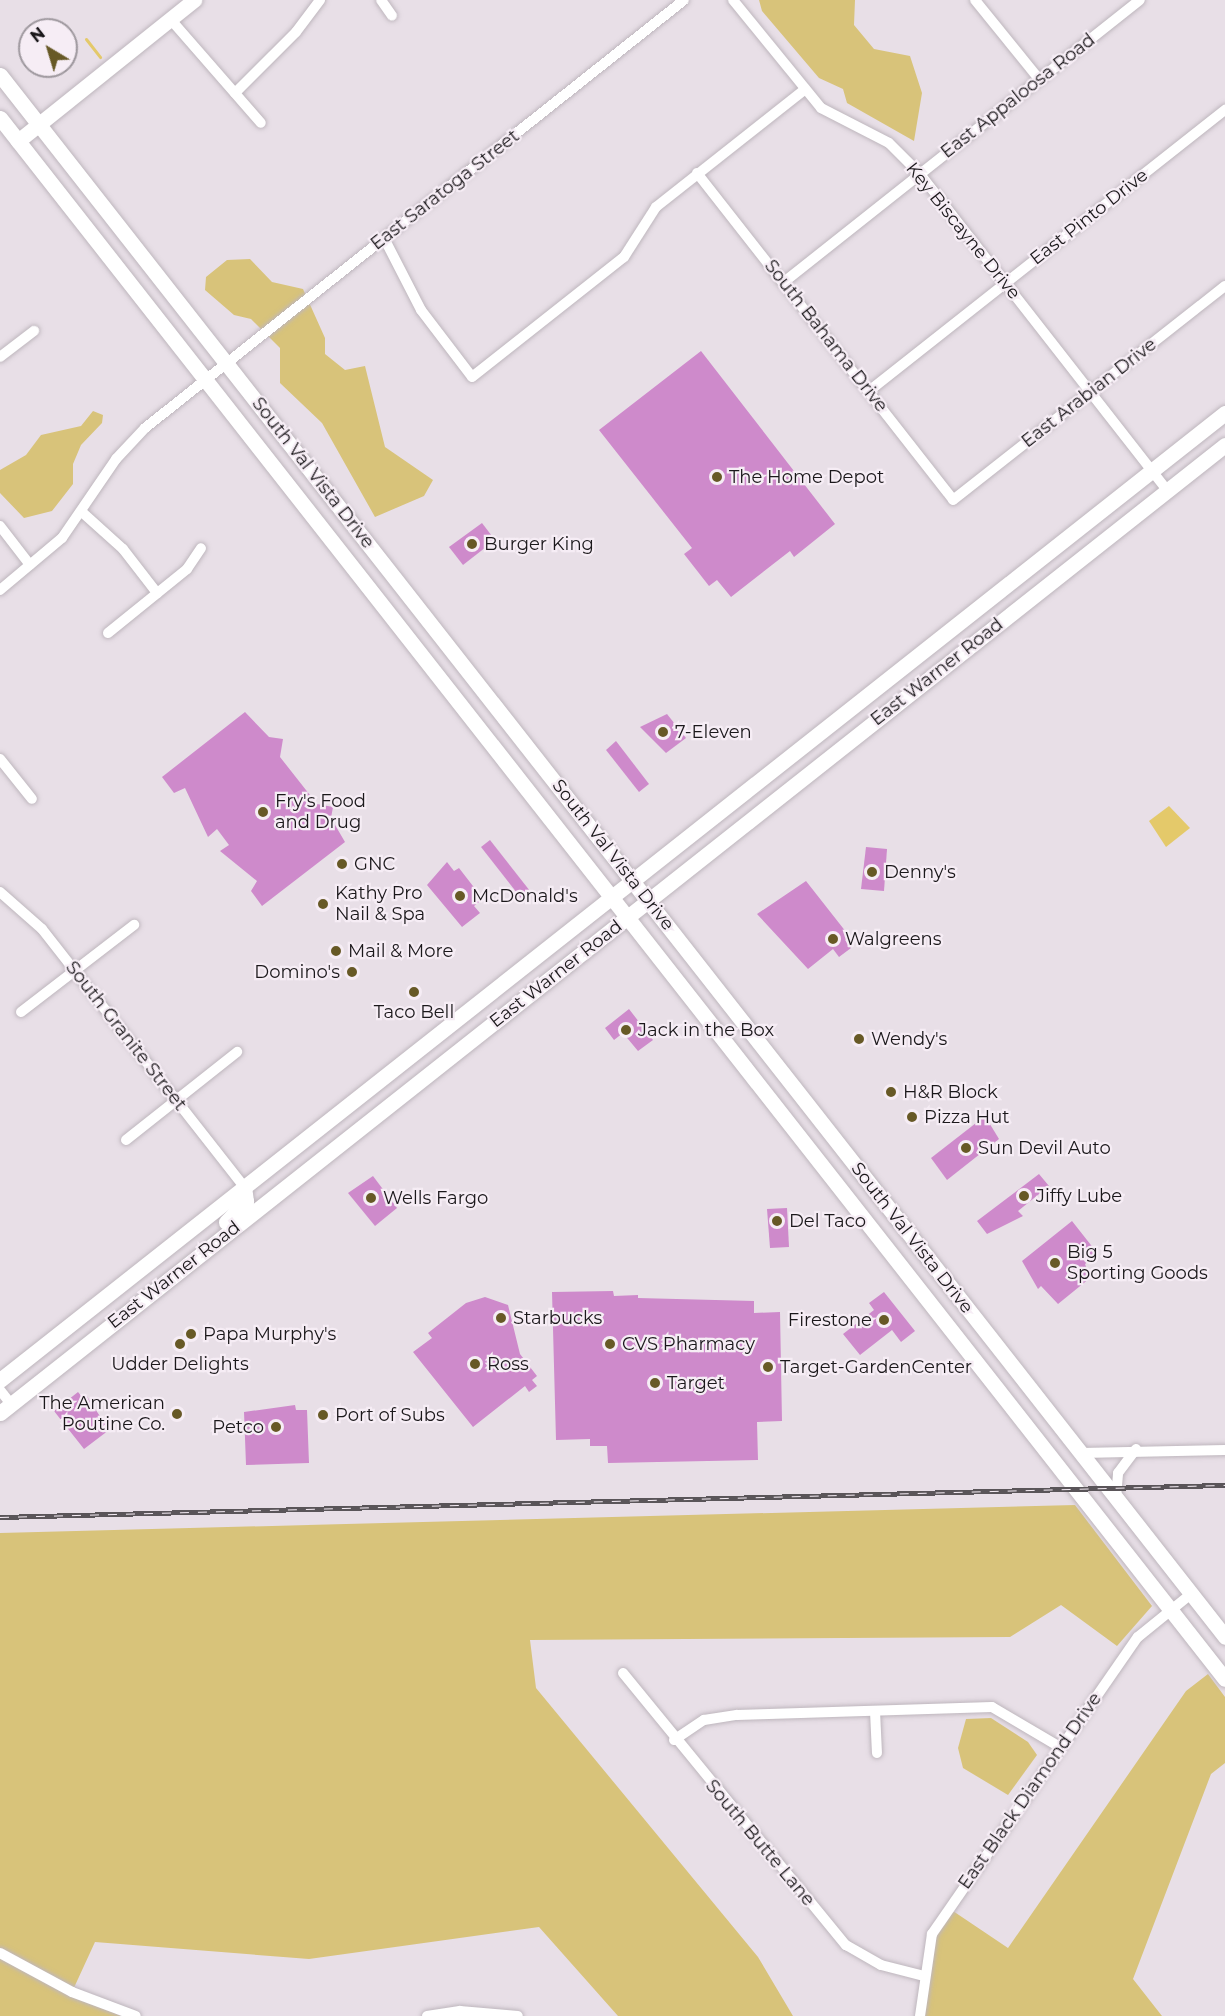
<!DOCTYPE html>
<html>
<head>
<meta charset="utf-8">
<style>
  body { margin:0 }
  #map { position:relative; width:1225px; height:2016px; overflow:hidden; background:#e8dfe7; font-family:Montserrat,sans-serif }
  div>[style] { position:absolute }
  .green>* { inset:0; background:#d8c37a }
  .water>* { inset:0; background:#e4c96a }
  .stream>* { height:3px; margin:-1.5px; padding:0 1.5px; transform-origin:1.5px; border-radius:1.5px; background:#e4c96a }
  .building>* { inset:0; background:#ce8acb }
  .roads { filter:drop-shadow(0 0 2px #beb6bd) drop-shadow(0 0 2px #beb6bd) }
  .street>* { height:10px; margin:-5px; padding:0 5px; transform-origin:5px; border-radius:5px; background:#fff }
  .secondary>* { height:15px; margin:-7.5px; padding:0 7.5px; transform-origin:7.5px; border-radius:7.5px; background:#fff }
  .rail>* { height:5px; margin-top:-2.5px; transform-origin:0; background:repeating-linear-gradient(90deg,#f6edf5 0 9px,#5a5559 0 18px); box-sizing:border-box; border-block:2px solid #5a5559 }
  .dots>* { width:16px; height:16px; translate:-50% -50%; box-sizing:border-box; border:3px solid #f6edf5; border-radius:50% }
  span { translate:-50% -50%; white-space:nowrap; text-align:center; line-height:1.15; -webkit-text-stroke:4.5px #f6edf5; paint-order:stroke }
  .street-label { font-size:18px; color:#1b181b }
  .poi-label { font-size:18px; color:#1b181b }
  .left { translate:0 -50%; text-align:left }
  .right { translate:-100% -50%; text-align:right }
  .north { position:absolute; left:18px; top:18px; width:60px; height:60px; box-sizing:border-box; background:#f6edf5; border:2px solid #9e989e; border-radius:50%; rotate:322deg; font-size:16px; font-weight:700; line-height:24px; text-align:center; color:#1b181b }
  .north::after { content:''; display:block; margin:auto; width:21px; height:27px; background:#675926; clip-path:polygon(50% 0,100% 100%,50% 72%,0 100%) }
</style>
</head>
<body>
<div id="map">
  <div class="green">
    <i style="clip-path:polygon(759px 0,855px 0,854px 25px,874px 49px,910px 56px,922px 93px,914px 141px,847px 103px,843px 89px,819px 78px,762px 11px)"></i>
    <i style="clip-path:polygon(250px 259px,272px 282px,303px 289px,325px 338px,325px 354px,345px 370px,365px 366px,385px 447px,433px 480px,424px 496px,375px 517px,322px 423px,280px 383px,280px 348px,251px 319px,234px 315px,205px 290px,206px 277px,227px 260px)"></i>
    <i style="clip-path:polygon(93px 411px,103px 415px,102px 423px,81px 445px,73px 464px,73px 484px,52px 511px,24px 518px,0 493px,0 470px,26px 455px,41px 435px,81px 426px)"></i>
    <i style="clip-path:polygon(1075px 1505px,1152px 1606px,1117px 1646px,1061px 1605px,1010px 1637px,530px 1640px,536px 1688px,758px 1957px,793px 2016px,618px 2016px,539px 1927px,309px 1959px,95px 1942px,72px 1992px,121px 2016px,0 2016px,0 1533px)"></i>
    <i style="clip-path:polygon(1208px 1674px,1225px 1697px,1225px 1763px,1211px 1774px,1133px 1979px,1162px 2016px,920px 2016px,932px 1934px,950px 1909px,1008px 1948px,1186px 1691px)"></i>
    <i style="clip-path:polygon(991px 1718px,1028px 1742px,1037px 1755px,1008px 1795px,963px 1768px,958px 1748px,966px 1719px)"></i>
  </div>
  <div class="water">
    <i style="clip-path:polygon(1169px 806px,1190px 828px,1166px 847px,1149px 821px)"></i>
  </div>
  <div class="stream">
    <i style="left:86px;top:39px;width:23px;rotate:52deg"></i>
  </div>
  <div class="building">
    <i style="clip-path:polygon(701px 351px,835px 524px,794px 557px,790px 551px,731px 597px,717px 580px,709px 586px,684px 554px,692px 548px,599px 430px)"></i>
    <i style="clip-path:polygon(482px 523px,495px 540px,463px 565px,449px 547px)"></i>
    <i style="clip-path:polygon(245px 712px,269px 737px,283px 739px,280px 757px,317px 804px,333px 807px,331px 818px,345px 842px,262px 906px,251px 891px,257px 881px,220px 851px,229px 845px,217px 829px,208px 837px,185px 788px,174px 793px,162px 777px)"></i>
    <i style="clip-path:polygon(667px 714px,686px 738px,666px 753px,640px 727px)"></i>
    <i style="clip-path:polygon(616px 741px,649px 784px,639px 792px,606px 750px)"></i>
    <i style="clip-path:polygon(490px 840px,530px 891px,521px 898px,481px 847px)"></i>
    <i style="clip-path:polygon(866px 847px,887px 849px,884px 891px,861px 889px)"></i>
    <i style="clip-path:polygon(447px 862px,454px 871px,459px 868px,483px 899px,474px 906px,480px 913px,462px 927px,427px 885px)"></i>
    <i style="clip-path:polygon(806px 881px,850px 937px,845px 940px,851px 948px,839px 957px,833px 949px,808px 969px,757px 914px)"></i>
    <i style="clip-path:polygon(629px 1009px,653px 1040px,638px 1051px,623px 1033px,614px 1040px,605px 1028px)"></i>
    <i style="clip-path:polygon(985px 1116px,999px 1139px,947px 1180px,931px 1158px)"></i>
    <i style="clip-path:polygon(1039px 1174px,1049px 1186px,1018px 1211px,1023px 1216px,987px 1234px,977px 1221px)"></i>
    <i style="clip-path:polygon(373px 1176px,397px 1208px,375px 1226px,348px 1193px)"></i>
    <i style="clip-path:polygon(787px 1208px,789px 1247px,770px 1248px,767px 1209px)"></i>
    <i style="clip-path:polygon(1072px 1221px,1098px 1254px,1085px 1264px,1090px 1278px,1058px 1304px,1041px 1286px,1038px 1289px,1022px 1261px)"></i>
    <i style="clip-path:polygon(613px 1291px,614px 1296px,638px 1295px,638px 1298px,754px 1301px,754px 1313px,780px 1312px,782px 1421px,757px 1422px,758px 1460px,608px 1463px,607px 1446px,590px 1446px,590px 1439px,556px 1440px,552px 1292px)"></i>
    <i style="clip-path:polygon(884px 1292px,915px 1331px,901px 1342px,892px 1330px,860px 1355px,843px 1334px,874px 1310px,869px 1303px)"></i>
    <i style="clip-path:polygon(485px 1297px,508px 1305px,520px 1354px,537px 1376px,532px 1380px,537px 1386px,529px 1392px,525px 1386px,473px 1427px,413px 1352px,432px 1338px,428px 1333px,466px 1303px)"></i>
    <i style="clip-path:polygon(78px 1392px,83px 1398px,86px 1395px,109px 1430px,84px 1449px,54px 1411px)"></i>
    <i style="clip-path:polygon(295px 1405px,296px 1410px,307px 1410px,309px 1463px,246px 1465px,244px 1412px)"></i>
  </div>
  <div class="roads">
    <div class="street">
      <i style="left:381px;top:0;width:19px;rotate:55deg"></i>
      <i style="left:733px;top:0;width:139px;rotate:50.8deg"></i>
      <i style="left:821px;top:108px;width:76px;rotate:27.2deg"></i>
      <i style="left:889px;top:143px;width:44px;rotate:45deg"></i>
      <i style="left:920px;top:174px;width:402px;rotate:52deg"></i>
      <i style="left:975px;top:0;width:102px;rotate:51deg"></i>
      <i style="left:172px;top:21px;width:135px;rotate:48.9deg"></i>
      <i style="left:235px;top:93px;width:86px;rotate:-45deg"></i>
      <i style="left:296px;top:32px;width:40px;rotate:-53deg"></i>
      <i style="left:697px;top:173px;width:415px;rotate:51.9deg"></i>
      <i style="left:953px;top:500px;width:346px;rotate:-38.2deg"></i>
      <i style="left:384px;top:238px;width:81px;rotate:62.8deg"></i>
      <i style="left:421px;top:310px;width:84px;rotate:52.7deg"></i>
      <i style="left:472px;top:377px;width:194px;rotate:-38.3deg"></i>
      <i style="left:624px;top:257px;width:59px;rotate:-57.4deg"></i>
      <i style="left:656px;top:207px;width:189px;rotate:-38.3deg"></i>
      <i style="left:784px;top:282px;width:454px;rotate:-38.4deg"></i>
      <i style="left:0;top:357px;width:43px;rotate:-37.4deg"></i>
      <i style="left:869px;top:391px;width:454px;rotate:-38.3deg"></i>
      <i style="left:83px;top:513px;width:54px;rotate:42deg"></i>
      <i style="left:123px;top:549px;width:56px;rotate:52.3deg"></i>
      <i style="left:0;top:526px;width:49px;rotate:52.4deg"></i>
      <i style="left:0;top:590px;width:81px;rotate:-40deg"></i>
      <i style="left:62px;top:538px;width:96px;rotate:-55.6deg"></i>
      <i style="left:116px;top:459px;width:42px;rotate:-46.9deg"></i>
      <i style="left:145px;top:428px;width:688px;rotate:-38.45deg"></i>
      <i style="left:108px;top:633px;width:102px;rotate:-39deg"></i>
      <i style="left:187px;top:569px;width:25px;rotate:-56deg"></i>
      <i style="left:0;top:759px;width:51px;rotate:51.3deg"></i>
      <i style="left:0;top:892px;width:56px;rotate:41.4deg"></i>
      <i style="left:42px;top:929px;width:328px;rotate:51.9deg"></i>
      <i style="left:21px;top:1012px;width:143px;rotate:-37.6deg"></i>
      <i style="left:126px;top:1140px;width:142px;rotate:-38.4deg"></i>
      <i style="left:0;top:1390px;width:18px;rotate:52deg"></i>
      <i style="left:1081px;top:1453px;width:144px;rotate:-1.2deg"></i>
      <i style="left:1116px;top:1497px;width:24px;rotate:-85deg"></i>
      <i style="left:1118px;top:1473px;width:30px;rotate:-53deg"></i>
      <i style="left:623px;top:1673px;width:352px;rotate:50.7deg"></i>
      <i style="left:846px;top:1945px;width:40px;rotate:29.7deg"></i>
      <i style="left:881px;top:1965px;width:44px;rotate:14.3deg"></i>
      <i style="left:875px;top:1711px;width:42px;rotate:87.3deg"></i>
      <i style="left:674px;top:1740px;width:36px;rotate:-34deg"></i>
      <i style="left:704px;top:1720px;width:33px;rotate:-9deg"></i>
      <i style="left:737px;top:1715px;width:255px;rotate:-1.8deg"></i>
      <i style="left:992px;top:1707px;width:79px;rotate:30.5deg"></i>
      <i style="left:0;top:1953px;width:82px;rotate:28.4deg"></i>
      <i style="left:72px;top:1992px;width:68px;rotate:20.6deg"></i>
      <i style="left:427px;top:2016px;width:33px;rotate:-9deg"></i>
      <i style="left:460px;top:2011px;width:58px;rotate:4.9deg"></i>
      <i style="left:920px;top:2016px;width:83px;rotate:-81.7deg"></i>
      <i style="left:932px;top:1934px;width:361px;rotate:-55.3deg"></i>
      <i style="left:1138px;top:1637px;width:68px;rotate:-39.1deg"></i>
    </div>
    <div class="secondary">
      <i style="left:0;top:75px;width:1985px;rotate:51.89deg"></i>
      <i style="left:0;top:118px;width:1984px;rotate:51.88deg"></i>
      <i style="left:18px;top:141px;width:226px;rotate:-38.7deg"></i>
      <i style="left:226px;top:1222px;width:29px;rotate:-46deg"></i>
      <i style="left:246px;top:1201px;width:14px;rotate:-98deg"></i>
      <i style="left:0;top:1380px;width:1561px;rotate:-38.29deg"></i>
      <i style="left:0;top:1413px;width:1561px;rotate:-38.32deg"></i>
    </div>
  </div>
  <div class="rail">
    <i style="left:0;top:1517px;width:1225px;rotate:-1.5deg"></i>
  </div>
  <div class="dots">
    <i style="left:717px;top:477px;background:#675926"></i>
    <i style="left:472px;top:544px;background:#675926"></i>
    <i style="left:663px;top:732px;background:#675926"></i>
    <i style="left:263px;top:812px;background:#675926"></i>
    <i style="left:342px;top:864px;background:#675926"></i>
    <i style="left:872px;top:872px;background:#675926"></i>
    <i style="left:460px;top:896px;background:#675926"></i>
    <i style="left:323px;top:904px;background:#675926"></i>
    <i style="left:833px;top:939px;background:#675926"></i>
    <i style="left:336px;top:951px;background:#675926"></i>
    <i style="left:352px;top:972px;background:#675926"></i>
    <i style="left:414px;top:992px;background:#675926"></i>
    <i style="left:626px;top:1030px;background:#675926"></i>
    <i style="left:859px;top:1039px;background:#675926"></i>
    <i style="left:891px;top:1092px;background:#675926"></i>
    <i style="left:912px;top:1117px;background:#675926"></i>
    <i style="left:966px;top:1148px;background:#675926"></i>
    <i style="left:1024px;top:1196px;background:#675926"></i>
    <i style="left:371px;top:1198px;background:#675926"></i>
    <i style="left:777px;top:1221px;background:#675926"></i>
    <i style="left:1055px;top:1263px;background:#675926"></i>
    <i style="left:501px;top:1318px;background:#675926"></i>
    <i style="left:884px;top:1320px;background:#675926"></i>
    <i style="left:191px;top:1334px;background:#675926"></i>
    <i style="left:180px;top:1344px;background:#675926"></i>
    <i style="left:610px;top:1344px;background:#675926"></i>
    <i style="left:475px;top:1364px;background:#675926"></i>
    <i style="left:768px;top:1367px;background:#675926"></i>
    <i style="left:655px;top:1383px;background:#675926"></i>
    <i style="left:177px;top:1414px;background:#675926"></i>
    <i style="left:323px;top:1415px;background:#675926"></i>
    <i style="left:276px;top:1427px;background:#675926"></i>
  </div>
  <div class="street-label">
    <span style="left:1018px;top:96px;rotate:-38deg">East Appaloosa Road</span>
    <span style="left:445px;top:190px;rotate:-38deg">East Saratoga Street</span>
    <span style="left:1089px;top:217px;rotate:-38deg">East Pinto Drive</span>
    <span style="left:963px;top:231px;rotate:51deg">Key Biscayne Drive</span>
    <span style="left:826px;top:336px;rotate:52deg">South Bahama Drive</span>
    <span style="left:1089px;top:393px;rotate:-38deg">East Arabian Drive</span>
    <span style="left:313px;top:473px;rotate:52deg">South Val Vista Drive</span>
    <span style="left:937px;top:672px;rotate:-38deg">East Warner Road</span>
    <span style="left:613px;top:855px;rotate:52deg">South Val Vista Drive</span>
    <span style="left:556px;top:974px;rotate:-38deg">East Warner Road</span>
    <span style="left:126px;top:1036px;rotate:52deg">South Granite Street</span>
    <span style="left:912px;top:1238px;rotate:52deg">South Val Vista Drive</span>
    <span style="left:174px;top:1275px;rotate:-38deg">East Warner Road</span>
    <span style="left:1030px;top:1791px;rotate:-55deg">East Black Diamond Drive</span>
    <span style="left:760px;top:1843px;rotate:50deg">South Butte Lane</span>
  </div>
  <div class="poi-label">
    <span class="left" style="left:729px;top:477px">The Home Depot</span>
    <span class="left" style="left:484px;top:544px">Burger King</span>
    <span class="left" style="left:675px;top:732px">7-Eleven</span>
    <span class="left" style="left:275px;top:812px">Fry's Food<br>and Drug</span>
    <span class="left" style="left:354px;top:864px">GNC</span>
    <span class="left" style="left:884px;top:872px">Denny's</span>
    <span class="left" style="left:335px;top:904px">Kathy Pro<br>Nail &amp; Spa</span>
    <span class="left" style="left:472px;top:896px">McDonald's</span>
    <span class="left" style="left:845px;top:939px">Walgreens</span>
    <span class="left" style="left:348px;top:951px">Mail &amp; More</span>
    <span class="right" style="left:340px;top:972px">Domino's</span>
    <span style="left:414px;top:1012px">Taco Bell</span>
    <span class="left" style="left:638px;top:1030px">Jack in the Box</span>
    <span class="left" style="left:871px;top:1039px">Wendy's</span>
    <span class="left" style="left:903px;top:1092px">H&amp;R Block</span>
    <span class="left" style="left:924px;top:1117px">Pizza Hut</span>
    <span class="left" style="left:978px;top:1148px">Sun Devil Auto</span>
    <span class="left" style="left:1036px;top:1196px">Jiffy Lube</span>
    <span class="left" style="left:383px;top:1198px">Wells Fargo</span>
    <span class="left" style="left:789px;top:1221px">Del Taco</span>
    <span class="left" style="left:1067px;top:1263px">Big 5<br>Sporting Goods</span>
    <span class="left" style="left:513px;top:1318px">Starbucks</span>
    <span class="right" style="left:872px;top:1320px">Firestone</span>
    <span class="left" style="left:203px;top:1334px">Papa Murphy's</span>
    <span class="left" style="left:622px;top:1344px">CVS Pharmacy</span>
    <span style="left:180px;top:1364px">Udder Delights</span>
    <span class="left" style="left:487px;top:1364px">Ross</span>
    <span class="left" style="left:780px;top:1367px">Target-GardenCenter</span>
    <span class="left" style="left:667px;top:1383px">Target</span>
    <span class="right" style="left:165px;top:1414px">The American<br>Poutine Co.</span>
    <span class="left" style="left:335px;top:1415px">Port of Subs</span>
    <span class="right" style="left:264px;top:1427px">Petco</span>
  </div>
  <div class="north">N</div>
</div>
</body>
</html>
